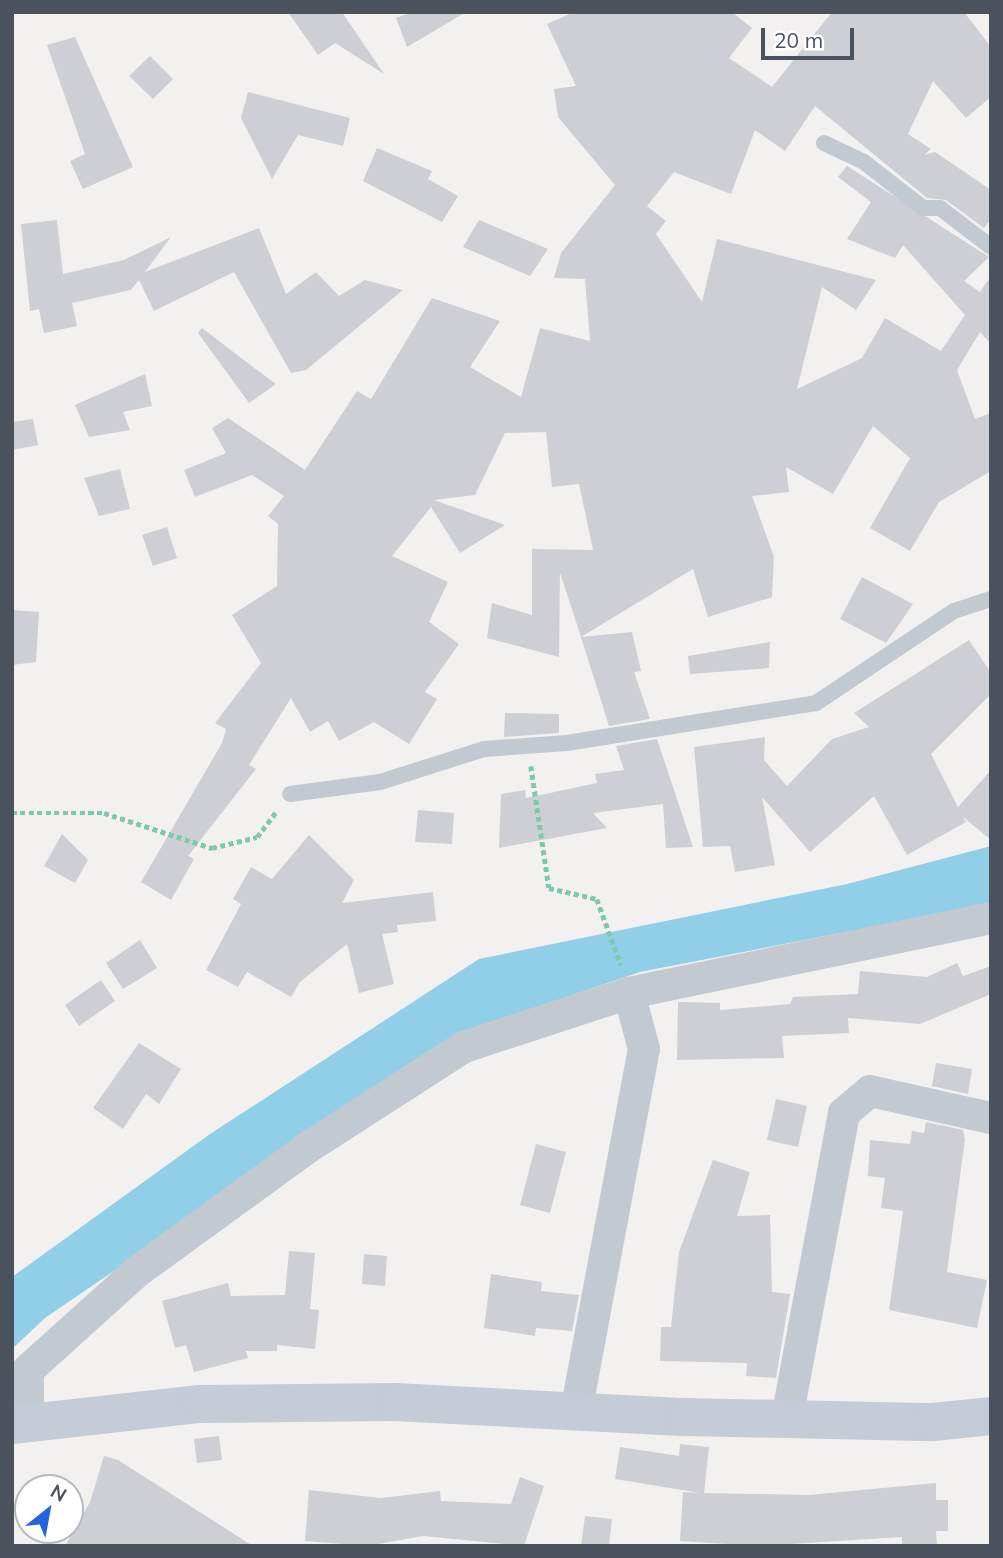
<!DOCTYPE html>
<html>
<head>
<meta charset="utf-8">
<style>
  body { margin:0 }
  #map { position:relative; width:1003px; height:1558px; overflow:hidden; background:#f3f1f0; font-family:Mulish,sans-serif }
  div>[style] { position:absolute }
  .water>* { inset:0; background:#91cfe8 }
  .building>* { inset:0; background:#cdcfd4 }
  .path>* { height:4.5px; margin-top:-2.25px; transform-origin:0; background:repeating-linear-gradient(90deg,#7bcaa9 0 5px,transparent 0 8.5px) }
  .lane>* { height:16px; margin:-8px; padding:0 8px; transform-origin:8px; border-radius:8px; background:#c2c9d1 }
  .street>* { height:32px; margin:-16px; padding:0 16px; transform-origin:16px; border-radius:16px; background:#c2c9d1 }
  .secondary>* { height:38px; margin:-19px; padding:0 19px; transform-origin:19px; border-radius:19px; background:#c4ccd8 }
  span { translate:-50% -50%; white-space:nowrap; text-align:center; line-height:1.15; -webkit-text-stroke:7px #fff; paint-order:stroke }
  .frame { position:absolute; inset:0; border:14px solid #49525d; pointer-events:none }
  .north { position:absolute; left:14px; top:1474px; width:70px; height:70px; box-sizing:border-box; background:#fff; border:2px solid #b6babe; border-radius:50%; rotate:31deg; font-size:19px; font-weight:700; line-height:28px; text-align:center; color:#49525d }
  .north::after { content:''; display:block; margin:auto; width:24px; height:32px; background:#2264db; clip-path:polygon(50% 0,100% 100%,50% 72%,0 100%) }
  .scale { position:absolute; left:761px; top:28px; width:93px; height:32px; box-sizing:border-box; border:4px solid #49525d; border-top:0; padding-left:9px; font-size:21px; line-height:24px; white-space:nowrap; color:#49525d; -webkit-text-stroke:5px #fff; paint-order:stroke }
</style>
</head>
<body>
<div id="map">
  <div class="water">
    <i style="clip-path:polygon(991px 846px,991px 904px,640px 972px,464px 1032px,45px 1318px,12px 1349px,12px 1277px,210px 1134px,479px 959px,847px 884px)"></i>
  </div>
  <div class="building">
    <i style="clip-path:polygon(288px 12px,342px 12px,384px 74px,335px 43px,318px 55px)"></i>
    <i style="clip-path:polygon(412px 12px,466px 12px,407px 47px,396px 18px)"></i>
    <i style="clip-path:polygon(574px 12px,732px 12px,752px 28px,729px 58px,772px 87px,832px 12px,964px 12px,991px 47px,991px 97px,966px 118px,933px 81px,908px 134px,931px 149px,924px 155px,935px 152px,991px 190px,991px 219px,984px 228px,946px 200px,927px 198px,815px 106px,785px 151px,755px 130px,731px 194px,674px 172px,647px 206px,666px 221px,656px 234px,702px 302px,717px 239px,876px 280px,856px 310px,822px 287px,797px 389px,862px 358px,885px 318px,941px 351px,965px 315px,903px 245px,895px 258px,847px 239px,871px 202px,838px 177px,847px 166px,989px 257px,964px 281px,980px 292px,991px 276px,991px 344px,980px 332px,957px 370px,975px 419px,991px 413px,991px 471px,939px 502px,910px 551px,870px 528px,910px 458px,873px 426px,833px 494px,786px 467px,789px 492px,752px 496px,774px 557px,772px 597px,708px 617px,693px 569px,581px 637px,560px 573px,559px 657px,487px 638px,492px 603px,532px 615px,532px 549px,593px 550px,579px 484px,552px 487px,546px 432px,505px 433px,475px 495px,434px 500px,505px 525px,460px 553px,431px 507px,392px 556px,448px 582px,429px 622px,459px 644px,425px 692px,437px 699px,409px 744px,374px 722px,339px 741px,328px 721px,310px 732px,291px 698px,249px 765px,256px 769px,188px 856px,194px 859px,171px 900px,141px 882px,222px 743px,226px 729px,215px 723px,261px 663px,232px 615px,277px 586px,278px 524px,268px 516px,284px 496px,252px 475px,195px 497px,184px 470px,226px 453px,212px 428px,228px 418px,305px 470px,357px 391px,371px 399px,432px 298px,500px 321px,470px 367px,521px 397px,540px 328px,590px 341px,585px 279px,554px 278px,561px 253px,615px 185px,558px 117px,554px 89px,576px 86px,547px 24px)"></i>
    <i style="clip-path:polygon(75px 37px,133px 167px,83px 189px,70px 161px,85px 154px,47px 45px)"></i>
    <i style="clip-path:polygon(150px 56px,173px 79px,153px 99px,129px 76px)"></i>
    <i style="clip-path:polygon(248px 92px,350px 118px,343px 146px,298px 135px,272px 179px,241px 118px)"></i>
    <i style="clip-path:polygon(377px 148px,432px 171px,428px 179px,458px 196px,442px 222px,363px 181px)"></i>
    <i style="clip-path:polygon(57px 220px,63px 274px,124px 260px,171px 237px,145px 272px,259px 228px,286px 294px,316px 272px,339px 296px,365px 280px,403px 290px,306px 370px,291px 373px,234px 272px,154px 311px,139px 280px,131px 290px,72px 303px,77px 326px,44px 333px,39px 309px,30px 311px,21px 224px)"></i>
    <i style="clip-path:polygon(479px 220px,548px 249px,530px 276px,463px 247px)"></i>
    <i style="clip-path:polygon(202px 328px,249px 364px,276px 384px,249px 403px,198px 333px)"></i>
    <i style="clip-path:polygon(145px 374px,152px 406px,123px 412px,130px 430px,89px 437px,75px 405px)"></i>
    <i style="clip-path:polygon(33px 419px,38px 445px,12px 450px,12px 422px)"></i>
    <i style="clip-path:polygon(120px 469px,130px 509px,99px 516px,84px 478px)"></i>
    <i style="clip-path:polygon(167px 527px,177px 558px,153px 566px,142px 535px)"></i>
    <i style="clip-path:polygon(862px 577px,913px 604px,886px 643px,840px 619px)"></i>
    <i style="clip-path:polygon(12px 610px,39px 612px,36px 662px,12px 665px)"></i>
    <i style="clip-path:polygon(632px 632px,641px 671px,634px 672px,650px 719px,609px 726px,581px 637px)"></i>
    <i style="clip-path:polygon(969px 640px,991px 673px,991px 694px,931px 754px,958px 807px,991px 770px,991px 840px,962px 816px,966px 822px,907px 855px,874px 796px,810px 852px,762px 797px,775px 865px,735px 872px,730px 846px,703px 847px,694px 747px,765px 737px,764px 760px,787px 786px,832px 739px,869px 727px,854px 713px)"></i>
    <i style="clip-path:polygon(770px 642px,769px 668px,690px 674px,688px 656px)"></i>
    <i style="clip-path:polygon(505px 713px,559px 714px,559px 733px,504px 737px)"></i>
    <i style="clip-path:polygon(657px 739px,693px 847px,666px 848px,663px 804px,593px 813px,607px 828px,499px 848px,501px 794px,525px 790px,526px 798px,597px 783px,595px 774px,624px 770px,616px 746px)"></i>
    <i style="clip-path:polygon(418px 810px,454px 813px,452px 844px,415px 842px)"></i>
    <i style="clip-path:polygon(62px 834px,88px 860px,75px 883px,44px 866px)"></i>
    <i style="clip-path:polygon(309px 835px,354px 880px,342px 903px,433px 892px,436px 921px,397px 925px,398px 932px,382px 934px,394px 984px,359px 993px,347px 944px,300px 982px,291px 997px,247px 972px,238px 987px,206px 970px,241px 904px,233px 899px,251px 867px,272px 879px)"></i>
    <i style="clip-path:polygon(140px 940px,157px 968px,123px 989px,106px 963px)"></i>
    <i style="clip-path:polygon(957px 963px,963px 976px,991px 966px,991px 994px,920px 1024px,848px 1018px,849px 1033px,782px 1036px,784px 1058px,677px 1060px,678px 1002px,720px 1003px,720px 1010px,790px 1004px,793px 997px,858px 994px,860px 971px,927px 977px)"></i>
    <i style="clip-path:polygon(101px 980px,115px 1001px,79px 1026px,65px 1005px)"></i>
    <i style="clip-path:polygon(139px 1043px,181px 1069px,159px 1104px,146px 1094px,123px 1129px,93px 1108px)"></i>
    <i style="clip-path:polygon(936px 1063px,972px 1069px,968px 1094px,932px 1086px)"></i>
    <i style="clip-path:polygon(776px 1099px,807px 1106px,798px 1147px,767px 1140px)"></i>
    <i style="clip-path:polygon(926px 1122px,963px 1130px,965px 1139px,947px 1272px,987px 1280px,977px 1328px,889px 1310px,903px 1211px,881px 1208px,885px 1178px,868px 1176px,870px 1140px,910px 1144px,912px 1131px,924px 1133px)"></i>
    <i style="clip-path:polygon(536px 1144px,566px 1152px,550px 1213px,520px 1205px)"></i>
    <i style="clip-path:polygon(713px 1160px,750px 1172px,737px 1216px,770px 1215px,772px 1292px,790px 1294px,776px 1378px,746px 1376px,747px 1363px,660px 1361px,661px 1327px,671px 1327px,679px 1252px)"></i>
    <i style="clip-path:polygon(289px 1251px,315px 1253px,310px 1309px,319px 1310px,315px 1349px,277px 1345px,277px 1351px,246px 1351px,248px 1358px,194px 1372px,186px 1345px,175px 1348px,162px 1301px,228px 1283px,231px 1296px,285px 1295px)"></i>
    <i style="clip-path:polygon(364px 1254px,387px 1256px,385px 1286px,362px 1284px)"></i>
    <i style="clip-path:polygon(491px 1274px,542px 1282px,541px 1291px,579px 1295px,572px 1331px,536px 1328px,535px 1336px,484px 1328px)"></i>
    <i style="clip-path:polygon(219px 1436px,222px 1460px,197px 1463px,194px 1439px)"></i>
    <i style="clip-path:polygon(680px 1444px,709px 1447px,704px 1493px,809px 1495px,936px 1483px,936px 1500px,948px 1500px,948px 1531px,936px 1531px,937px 1545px,902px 1545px,902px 1537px,759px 1546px,680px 1541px,683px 1492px,700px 1493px,615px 1479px,620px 1447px,679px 1456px)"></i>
    <i style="clip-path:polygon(104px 1456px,118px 1460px,253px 1546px,65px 1546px,90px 1502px)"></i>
    <i style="clip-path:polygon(520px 1477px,544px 1486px,524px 1546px,423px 1536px,367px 1546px,305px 1541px,309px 1490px,381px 1498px,440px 1491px,441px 1501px,511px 1504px)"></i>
    <i style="clip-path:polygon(585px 1516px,612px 1519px,609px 1546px,581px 1546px)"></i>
  </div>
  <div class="path">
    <i style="left:531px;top:766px;width:123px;rotate:81.6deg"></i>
    <i style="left:549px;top:888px;width:49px;rotate:12.9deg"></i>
    <i style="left:597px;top:899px;width:70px;rotate:70deg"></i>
    <i style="left:12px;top:813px;width:92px"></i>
    <i style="left:104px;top:813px;width:114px;rotate:18deg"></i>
    <i style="left:212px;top:848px;width:46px;rotate:-13.7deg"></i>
    <i style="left:257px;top:837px;width:31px;rotate:-53deg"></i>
  </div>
  <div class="lane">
    <i style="left:824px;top:143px;width:44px;rotate:25.4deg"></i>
    <i style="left:864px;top:162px;width:75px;rotate:37.9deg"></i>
    <i style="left:923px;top:208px;width:17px"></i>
    <i style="left:940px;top:208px;width:64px;rotate:37.4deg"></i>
    <i style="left:290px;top:794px;width:91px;rotate:-7.6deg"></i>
    <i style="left:380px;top:782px;width:109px;rotate:-17.6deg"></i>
    <i style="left:484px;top:749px;width:83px;rotate:-4.1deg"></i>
    <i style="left:567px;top:743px;width:252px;rotate:-9.1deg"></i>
    <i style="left:816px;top:703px;width:166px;rotate:-33.7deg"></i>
    <i style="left:954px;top:611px;width:39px;rotate:-18deg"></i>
  </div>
  <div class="street">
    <i style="left:576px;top:1412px;width:369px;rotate:-79.4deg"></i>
    <i style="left:644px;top:1049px;width:58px;rotate:-105deg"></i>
    <i style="left:787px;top:1418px;width:310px;rotate:-79.4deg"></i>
    <i style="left:844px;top:1113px;width:34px;rotate:-40deg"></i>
    <i style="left:870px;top:1091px;width:124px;rotate:12.6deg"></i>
    <i style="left:28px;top:1421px;width:51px;rotate:-90deg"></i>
    <i style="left:28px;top:1370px;width:148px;rotate:-42deg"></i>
    <i style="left:138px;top:1271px;width:209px;rotate:-36deg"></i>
    <i style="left:307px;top:1148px;width:187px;rotate:-32.8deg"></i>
    <i style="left:464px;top:1047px;width:174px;rotate:-18.1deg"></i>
    <i style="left:629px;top:993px;width:370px;rotate:-11.7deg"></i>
  </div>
  <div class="secondary">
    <i style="left:12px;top:1425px;width:189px;rotate:-6.4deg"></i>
    <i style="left:200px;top:1404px;width:195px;rotate:-0.6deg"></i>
    <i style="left:395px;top:1402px;width:291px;rotate:3deg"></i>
    <i style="left:686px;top:1417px;width:247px;rotate:1.2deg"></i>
    <i style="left:933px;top:1422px;width:58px;rotate:-5.9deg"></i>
  </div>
  <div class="frame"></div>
  <div class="north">N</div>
  <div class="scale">20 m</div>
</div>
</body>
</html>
